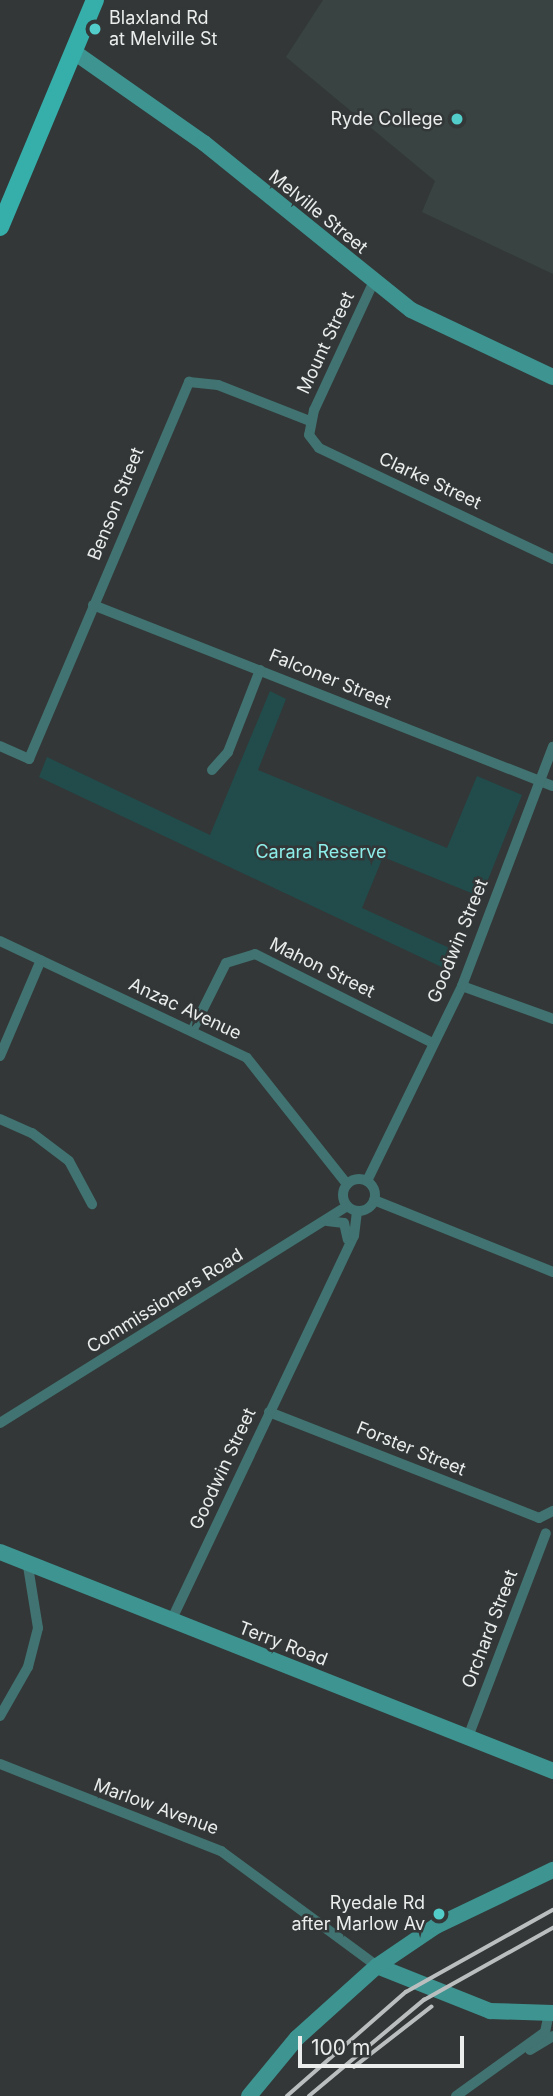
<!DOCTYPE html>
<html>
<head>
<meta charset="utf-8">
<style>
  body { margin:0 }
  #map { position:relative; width:553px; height:2096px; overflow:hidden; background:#333737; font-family:Inter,sans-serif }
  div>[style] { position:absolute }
  .built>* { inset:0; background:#384342 }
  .green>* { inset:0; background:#214c4b }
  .street>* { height:10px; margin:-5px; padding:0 5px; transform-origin:5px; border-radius:5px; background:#407371 }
  .street>.ring { margin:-5px; padding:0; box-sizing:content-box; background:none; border:10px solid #407371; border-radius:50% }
  .secondary>* { height:16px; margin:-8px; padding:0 8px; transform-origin:8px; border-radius:8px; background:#3d9491 }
  .primary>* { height:18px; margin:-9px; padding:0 9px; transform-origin:9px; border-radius:9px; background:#36aeaa }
  .rail>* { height:3.5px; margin:-1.75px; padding:0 1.75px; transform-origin:1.75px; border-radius:1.75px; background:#bbbebe }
  .dots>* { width:19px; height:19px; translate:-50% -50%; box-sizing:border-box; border:4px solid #333737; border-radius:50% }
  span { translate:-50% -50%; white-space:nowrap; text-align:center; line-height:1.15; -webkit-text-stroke:5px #333737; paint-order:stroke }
  .poi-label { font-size:18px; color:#eaedec }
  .left { translate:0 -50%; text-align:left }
  .right { translate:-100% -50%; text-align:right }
  .street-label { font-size:18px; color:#eaedec }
  .park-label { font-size:18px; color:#8dede9 }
  .scale { position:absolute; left:298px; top:2036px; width:166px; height:32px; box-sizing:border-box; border:4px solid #eaedec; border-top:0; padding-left:9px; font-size:21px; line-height:24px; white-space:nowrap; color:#eaedec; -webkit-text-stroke:5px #333737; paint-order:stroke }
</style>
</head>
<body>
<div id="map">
  <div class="built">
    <i style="clip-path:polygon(323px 0,553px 0,553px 274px,422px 212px,435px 181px,286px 57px)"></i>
  </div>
  <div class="green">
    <i style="clip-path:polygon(270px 691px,286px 699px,258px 770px,447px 848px,477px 776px,522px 795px,481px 897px,383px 857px,362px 908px,456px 951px,448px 970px,39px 777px,47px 757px,210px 835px)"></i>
  </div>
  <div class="street">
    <i style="left:374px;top:281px;width:142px;rotate:114.9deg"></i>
    <i style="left:314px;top:410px;width:25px;rotate:101deg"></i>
    <i style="left:309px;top:435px;width:16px;rotate:52deg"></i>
    <i style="left:319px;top:448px;width:259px;rotate:25.4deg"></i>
    <i style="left:93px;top:605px;width:494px;rotate:21.5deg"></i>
    <i style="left:0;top:746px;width:32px;rotate:24deg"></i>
    <i style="left:29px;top:759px;width:410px;rotate:-67deg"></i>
    <i style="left:189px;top:382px;width:29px;rotate:6deg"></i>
    <i style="left:218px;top:385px;width:99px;rotate:21.4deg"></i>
    <i style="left:212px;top:770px;width:24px;rotate:-48deg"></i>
    <i style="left:228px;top:752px;width:88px;rotate:-68.7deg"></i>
    <i style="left:0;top:941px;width:273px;rotate:25.3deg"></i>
    <i style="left:247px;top:1058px;width:161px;rotate:51.6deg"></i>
    <i style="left:462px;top:986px;width:97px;rotate:19.9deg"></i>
    <i style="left:192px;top:1031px;width:76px;rotate:-63.4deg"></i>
    <i style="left:226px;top:963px;width:30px;rotate:-17deg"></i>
    <i style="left:255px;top:954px;width:199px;rotate:26.6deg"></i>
    <i style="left:0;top:1056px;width:104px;rotate:-66.9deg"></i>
    <i style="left:0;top:1119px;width:35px;rotate:24deg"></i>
    <i style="left:32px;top:1133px;width:46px;rotate:37.1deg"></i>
    <i style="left:69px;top:1161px;width:49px;rotate:61.9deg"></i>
    <i class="ring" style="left:343px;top:1179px;width:22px;height:22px"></i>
    <i style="left:367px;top:1181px;width:217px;rotate:-64deg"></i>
    <i style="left:462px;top:986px;width:256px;rotate:-69.2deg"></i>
    <i style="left:374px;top:1200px;width:193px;rotate:21.9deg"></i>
    <i style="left:327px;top:1221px;width:17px;rotate:7deg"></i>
    <i style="left:344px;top:1223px;width:17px;rotate:77deg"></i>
    <i style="left:269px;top:1412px;width:290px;rotate:21.4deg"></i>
    <i style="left:0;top:1423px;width:409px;rotate:-32deg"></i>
    <i style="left:539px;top:1518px;width:16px;rotate:-27deg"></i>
    <i style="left:171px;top:1621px;width:426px;rotate:-64.6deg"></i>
    <i style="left:354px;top:1236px;width:25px;rotate:-83deg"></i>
    <i style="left:0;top:1716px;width:56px;rotate:-60.3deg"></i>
    <i style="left:28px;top:1667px;width:40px;rotate:-75.6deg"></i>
    <i style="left:38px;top:1628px;width:63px;rotate:-99.2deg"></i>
    <i style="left:468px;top:1737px;width:218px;rotate:-69.1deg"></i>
    <i style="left:0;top:1764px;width:238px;rotate:21.5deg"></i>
    <i style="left:221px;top:1851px;width:194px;rotate:36.4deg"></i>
    <i style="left:530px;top:2050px;width:27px;rotate:-31deg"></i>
    <i style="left:456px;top:2096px;width:110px;rotate:-35.7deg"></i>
    <i style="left:545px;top:2032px;width:19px;rotate:-78deg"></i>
  </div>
  <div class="secondary">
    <i style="left:74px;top:52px;width:159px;rotate:35deg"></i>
    <i style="left:204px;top:143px;width:266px;rotate:38.9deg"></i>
    <i style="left:411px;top:310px;width:157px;rotate:25.3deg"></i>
    <i style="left:0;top:1552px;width:595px;rotate:21.6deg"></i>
    <i style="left:377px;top:1966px;width:122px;rotate:21.7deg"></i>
    <i style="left:490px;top:2011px;width:63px;rotate:1.8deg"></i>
    <i style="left:249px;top:2096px;width:75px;rotate:-50.4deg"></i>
    <i style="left:297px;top:2038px;width:108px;rotate:-42deg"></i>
    <i style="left:377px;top:1966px;width:71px;rotate:-34.1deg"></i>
    <i style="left:436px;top:1926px;width:130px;rotate:-25.6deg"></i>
  </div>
  <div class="primary">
    <i style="left:0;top:227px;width:246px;rotate:-67.3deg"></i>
  </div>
  <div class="rail">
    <i style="left:354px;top:2067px;width:98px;rotate:-37.9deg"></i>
    <i style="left:287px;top:2096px;width:158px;rotate:-41.2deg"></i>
    <i style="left:406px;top:1992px;width:168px;rotate:-29.2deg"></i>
    <i style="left:309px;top:2096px;width:150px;rotate:-39.9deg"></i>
    <i style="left:424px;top:2000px;width:148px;rotate:-29.2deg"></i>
  </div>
  <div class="dots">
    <i style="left:95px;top:29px;background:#53cdc9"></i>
    <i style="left:457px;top:119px;background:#53cdc9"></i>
    <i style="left:439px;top:1914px;background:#53cdc9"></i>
  </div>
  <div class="poi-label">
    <span class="left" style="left:109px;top:29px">Blaxland Rd<br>at Melville St</span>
    <span class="right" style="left:443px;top:119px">Ryde College</span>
    <span class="right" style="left:425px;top:1914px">Ryedale Rd<br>after Marlow Av</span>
  </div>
  <div class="street-label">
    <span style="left:318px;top:212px;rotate:39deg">Melville Street</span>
    <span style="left:326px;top:343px;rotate:-65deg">Mount Street</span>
    <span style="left:430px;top:481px;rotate:25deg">Clarke Street</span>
    <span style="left:116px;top:504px;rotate:-68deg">Benson Street</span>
    <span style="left:330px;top:679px;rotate:22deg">Falconer Street</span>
    <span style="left:458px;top:941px;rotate:-68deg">Goodwin Street</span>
    <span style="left:322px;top:968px;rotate:26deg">Mahon Street</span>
    <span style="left:185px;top:1009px;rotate:25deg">Anzac Avenue</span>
    <span style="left:165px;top:1301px;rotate:-32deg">Commissioners Road</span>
    <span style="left:411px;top:1449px;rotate:22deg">Forster Street</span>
    <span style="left:223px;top:1469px;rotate:-65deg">Goodwin Street</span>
    <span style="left:490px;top:1629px;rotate:-69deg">Orchard Street</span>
    <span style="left:283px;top:1644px;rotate:21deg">Terry Road</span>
    <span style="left:156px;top:1807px;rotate:20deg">Marlow Avenue</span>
  </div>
  <div class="park-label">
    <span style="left:321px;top:852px">Carara Reserve</span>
  </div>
  <div class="scale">100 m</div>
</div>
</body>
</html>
